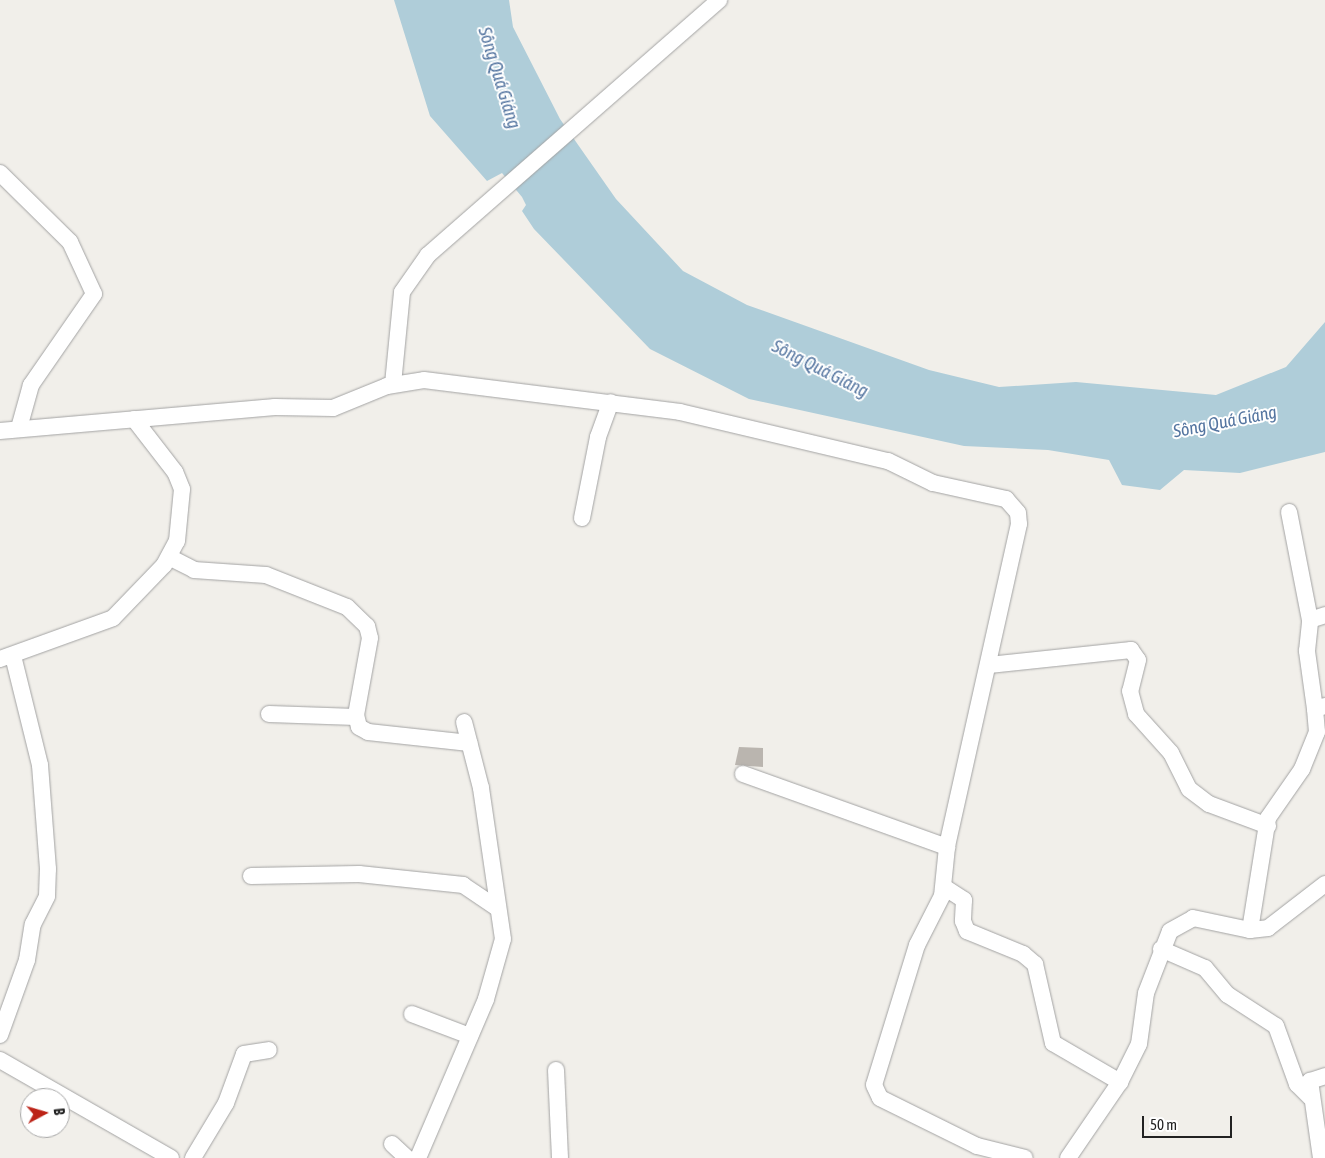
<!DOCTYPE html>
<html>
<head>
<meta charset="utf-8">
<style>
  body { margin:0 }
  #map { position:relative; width:1325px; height:1158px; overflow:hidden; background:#f1efea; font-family:"Asap Condensed",sans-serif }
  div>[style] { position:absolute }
  .water>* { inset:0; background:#afcdd9 }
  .building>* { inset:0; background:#bab5af }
  .roads { filter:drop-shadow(0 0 1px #a3a3a3) drop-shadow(0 0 1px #a3a3a3) }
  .minor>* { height:16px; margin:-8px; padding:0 8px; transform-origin:8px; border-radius:8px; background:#fff }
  span { translate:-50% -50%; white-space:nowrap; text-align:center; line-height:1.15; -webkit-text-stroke:4px #fff; paint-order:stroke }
  .water-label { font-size:18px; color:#5475a0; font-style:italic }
  .north { position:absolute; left:20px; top:1088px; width:50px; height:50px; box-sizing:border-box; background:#fff; border:1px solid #a7a7a7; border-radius:50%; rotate:84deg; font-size:14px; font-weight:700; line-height:20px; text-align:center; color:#222 }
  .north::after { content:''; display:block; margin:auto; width:18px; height:22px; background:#bc2317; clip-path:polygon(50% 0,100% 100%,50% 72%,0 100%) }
  .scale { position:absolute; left:1142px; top:1116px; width:90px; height:22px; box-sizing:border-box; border:2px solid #222; border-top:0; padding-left:6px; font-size:15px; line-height:18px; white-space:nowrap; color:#222; -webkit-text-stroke:4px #fff; paint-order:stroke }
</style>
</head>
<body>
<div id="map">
  <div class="water">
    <i style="clip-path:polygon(394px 0,509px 0,513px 27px,560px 119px,616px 199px,683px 271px,747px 305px,929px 370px,999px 387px,1076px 382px,1216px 395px,1286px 367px,1325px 322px,1325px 452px,1240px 473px,1184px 470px,1160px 490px,1122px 485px,1109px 460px,1048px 450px,964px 446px,749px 399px,650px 349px,534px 229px,522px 211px,526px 205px,522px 197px,502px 173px,487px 181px,430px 116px)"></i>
  </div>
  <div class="building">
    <i style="clip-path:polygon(739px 747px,763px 748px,763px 767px,735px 765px)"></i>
  </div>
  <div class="roads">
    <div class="minor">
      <i style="left:0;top:173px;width:98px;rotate:44.6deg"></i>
      <i style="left:70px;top:242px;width:57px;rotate:65.2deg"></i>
      <i style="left:94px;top:294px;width:111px;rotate:124.7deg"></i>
      <i style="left:31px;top:385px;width:45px;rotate:105.6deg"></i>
      <i style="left:393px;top:384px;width:92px;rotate:-84.4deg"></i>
      <i style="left:402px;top:292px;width:45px;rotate:-54.9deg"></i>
      <i style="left:428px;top:255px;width:387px;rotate:-41.2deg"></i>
      <i style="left:0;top:431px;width:276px;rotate:-5deg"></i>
      <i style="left:275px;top:407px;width:58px;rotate:1deg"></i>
      <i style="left:333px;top:408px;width:58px;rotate:-22.2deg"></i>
      <i style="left:387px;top:386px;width:37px;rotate:-9deg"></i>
      <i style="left:424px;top:380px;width:258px;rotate:7.1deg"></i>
      <i style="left:680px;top:412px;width:214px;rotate:13.3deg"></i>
      <i style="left:888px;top:461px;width:50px;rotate:26.1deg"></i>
      <i style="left:933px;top:483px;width:75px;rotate:12.4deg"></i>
      <i style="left:1006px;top:499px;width:18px;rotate:49deg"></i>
      <i style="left:1018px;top:513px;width:11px;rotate:85deg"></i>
      <i style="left:1019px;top:524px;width:331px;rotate:102.6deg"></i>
      <i style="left:947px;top:847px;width:49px;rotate:95.8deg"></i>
      <i style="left:942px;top:896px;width:55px;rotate:117deg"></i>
      <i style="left:917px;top:945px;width:146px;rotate:107.1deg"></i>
      <i style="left:874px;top:1085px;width:14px;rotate:65deg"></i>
      <i style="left:880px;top:1098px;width:108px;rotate:26.3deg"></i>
      <i style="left:977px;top:1146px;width:49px;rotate:14deg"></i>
      <i style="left:1289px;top:512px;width:110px;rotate:79deg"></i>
      <i style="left:582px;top:518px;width:83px;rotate:-78.8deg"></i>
      <i style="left:598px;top:437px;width:37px;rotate:-70deg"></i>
      <i style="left:169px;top:557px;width:28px;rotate:27deg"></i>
      <i style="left:194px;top:570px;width:72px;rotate:4deg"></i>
      <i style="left:266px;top:575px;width:87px;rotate:21.6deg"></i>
      <i style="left:347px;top:607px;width:28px;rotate:44deg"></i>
      <i style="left:367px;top:626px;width:12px;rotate:76deg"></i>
      <i style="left:370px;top:638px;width:78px;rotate:100.3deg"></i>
      <i style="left:356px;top:715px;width:12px;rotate:76deg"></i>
      <i style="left:359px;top:727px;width:10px;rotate:29deg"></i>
      <i style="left:368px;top:732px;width:102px;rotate:6.2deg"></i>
      <i style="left:0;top:659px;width:120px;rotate:-19.9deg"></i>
      <i style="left:113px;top:618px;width:74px;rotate:-46.1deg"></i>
      <i style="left:164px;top:565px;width:27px;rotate:-62deg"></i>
      <i style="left:177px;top:541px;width:52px;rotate:-84.5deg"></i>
      <i style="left:182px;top:489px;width:18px;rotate:-112deg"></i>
      <i style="left:175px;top:472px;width:67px;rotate:-127.7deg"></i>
      <i style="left:989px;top:665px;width:143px;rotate:-6deg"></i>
      <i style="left:1131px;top:650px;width:12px;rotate:55deg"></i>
      <i style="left:1138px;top:660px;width:32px;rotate:104deg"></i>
      <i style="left:1130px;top:691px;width:24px;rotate:75deg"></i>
      <i style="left:1136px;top:714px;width:52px;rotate:48.1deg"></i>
      <i style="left:1171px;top:753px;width:40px;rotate:63.4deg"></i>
      <i style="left:1189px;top:789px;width:25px;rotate:37deg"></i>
      <i style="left:1209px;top:804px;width:63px;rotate:20.4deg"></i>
      <i style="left:1315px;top:709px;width:59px;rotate:-97.9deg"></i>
      <i style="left:1307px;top:651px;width:31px;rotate:-84deg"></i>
      <i style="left:1310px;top:620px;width:16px;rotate:-18deg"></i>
      <i style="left:269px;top:714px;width:87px;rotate:2deg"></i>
      <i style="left:743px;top:774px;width:217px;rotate:19.7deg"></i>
      <i style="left:251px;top:876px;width:108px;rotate:-1.1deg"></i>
      <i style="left:359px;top:874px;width:105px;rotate:6deg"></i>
      <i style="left:463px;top:885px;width:41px;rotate:34.1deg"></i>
      <i style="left:944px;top:887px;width:24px;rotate:33deg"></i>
      <i style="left:964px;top:900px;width:21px;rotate:93deg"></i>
      <i style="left:963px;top:921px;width:11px;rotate:68deg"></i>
      <i style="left:967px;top:931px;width:61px;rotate:22.3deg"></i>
      <i style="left:1023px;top:954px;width:16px;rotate:40deg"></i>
      <i style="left:1035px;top:964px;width:81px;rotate:77.2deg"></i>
      <i style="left:1053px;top:1043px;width:78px;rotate:30.2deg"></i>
      <i style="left:1250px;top:930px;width:113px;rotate:-80.9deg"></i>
      <i style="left:1268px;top:818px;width:60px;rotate:-55.2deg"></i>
      <i style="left:1302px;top:769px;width:40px;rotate:-68deg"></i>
      <i style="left:1317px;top:732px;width:23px;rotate:-95deg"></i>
      <i style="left:1315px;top:709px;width:10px;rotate:-17deg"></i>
      <i style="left:1161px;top:949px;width:48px;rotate:23.4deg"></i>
      <i style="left:1205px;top:968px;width:35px;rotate:50deg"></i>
      <i style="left:1228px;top:995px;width:57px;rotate:32.9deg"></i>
      <i style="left:1276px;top:1026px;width:62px;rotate:70.1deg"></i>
      <i style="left:1297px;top:1084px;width:18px;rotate:45deg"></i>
      <i style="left:412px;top:1014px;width:62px;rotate:20.8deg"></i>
      <i style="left:0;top:1035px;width:80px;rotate:-70.2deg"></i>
      <i style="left:27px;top:960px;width:36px;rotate:-81deg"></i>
      <i style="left:33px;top:924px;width:31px;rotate:-63deg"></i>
      <i style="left:47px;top:896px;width:27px;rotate:-88deg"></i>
      <i style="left:48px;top:869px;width:104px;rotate:-94.4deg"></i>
      <i style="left:40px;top:765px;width:112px;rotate:-103.9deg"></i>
      <i style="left:0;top:1060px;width:197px;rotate:29.8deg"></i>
      <i style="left:556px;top:1070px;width:88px;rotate:87.4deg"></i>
      <i style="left:392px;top:1144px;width:21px;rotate:43deg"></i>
      <i style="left:193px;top:1158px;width:64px;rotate:-59deg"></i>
      <i style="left:226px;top:1103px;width:52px;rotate:-69.8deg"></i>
      <i style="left:244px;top:1054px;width:25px;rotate:-9deg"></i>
      <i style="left:418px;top:1158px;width:173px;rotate:-66.8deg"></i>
      <i style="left:486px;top:999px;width:62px;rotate:-74.2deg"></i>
      <i style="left:503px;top:939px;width:153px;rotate:-98.3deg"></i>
      <i style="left:481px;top:788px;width:68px;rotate:-104.4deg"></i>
      <i style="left:1068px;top:1158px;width:92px;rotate:-55.6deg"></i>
      <i style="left:1120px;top:1082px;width:42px;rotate:-63.4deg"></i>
      <i style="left:1139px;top:1044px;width:51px;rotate:-82.2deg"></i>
      <i style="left:1146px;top:993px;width:66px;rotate:-68.8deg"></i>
      <i style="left:1170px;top:931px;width:26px;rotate:-29deg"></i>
      <i style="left:1193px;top:918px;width:58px;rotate:11.9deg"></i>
      <i style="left:1250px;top:930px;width:18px;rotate:-6deg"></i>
      <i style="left:1268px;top:928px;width:72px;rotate:-37.7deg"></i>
      <i style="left:1321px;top:1158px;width:78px;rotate:-98.1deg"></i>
      <i style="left:1310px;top:1081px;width:16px;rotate:-18deg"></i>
    </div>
  </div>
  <div class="water-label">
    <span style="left:499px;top:78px;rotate:73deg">Sông Quá Giáng</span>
    <span style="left:820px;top:369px;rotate:27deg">Sông Quá Giáng</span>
    <span style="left:1225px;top:422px;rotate:-11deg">Sông Quá Giáng</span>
  </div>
  <div class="north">B</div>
  <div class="scale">50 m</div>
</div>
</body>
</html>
